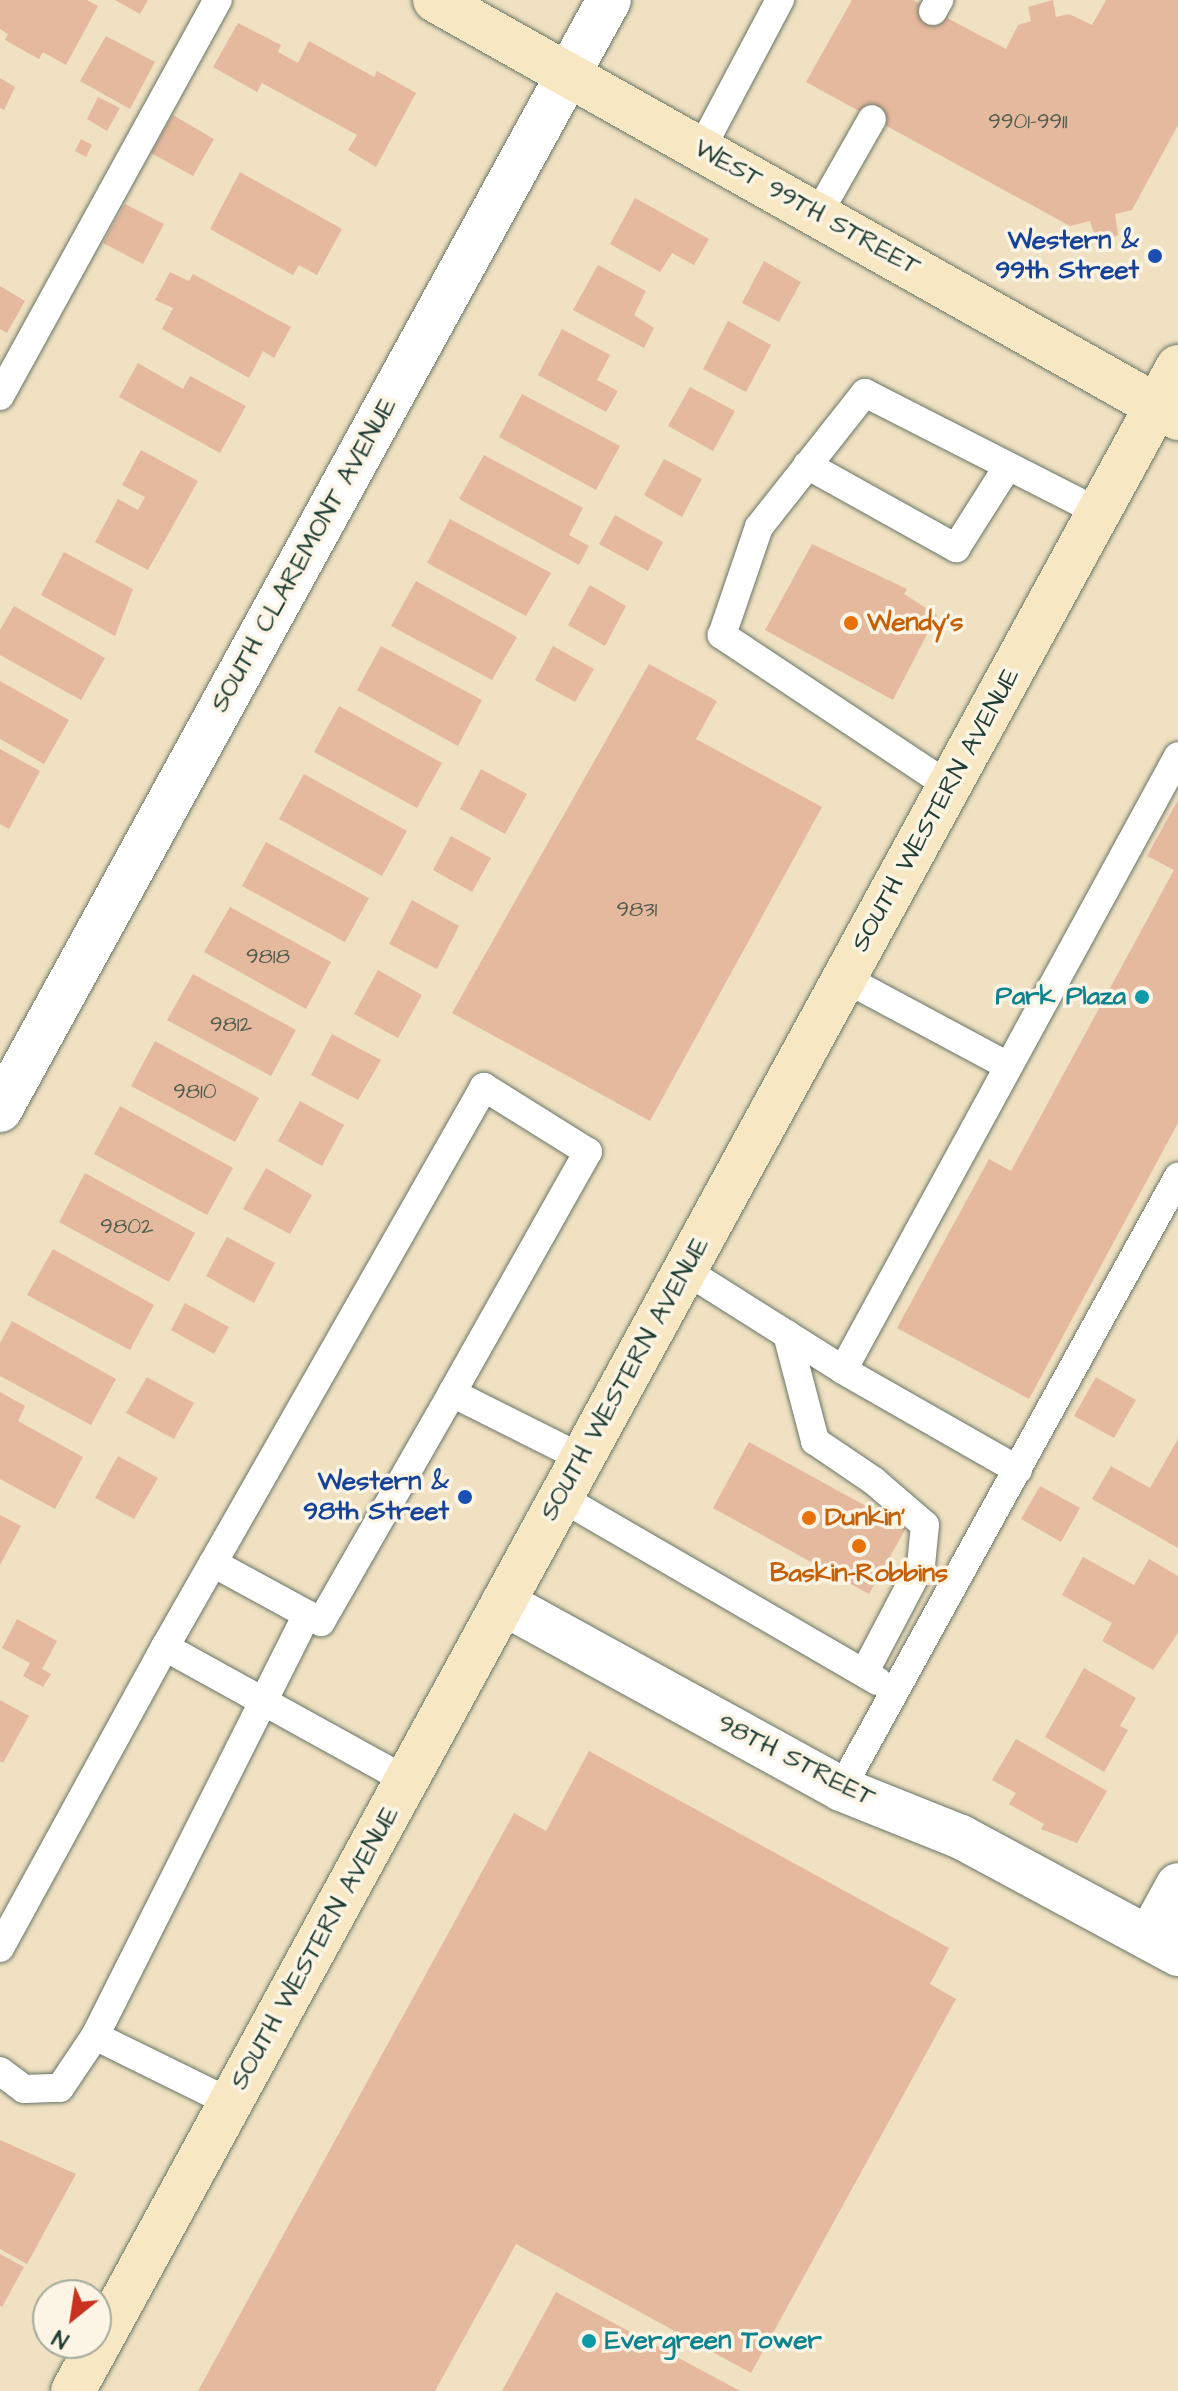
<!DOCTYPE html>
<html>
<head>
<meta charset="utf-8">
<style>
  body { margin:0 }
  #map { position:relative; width:1178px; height:2391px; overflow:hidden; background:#f0e1c2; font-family:"Architects Daughter",sans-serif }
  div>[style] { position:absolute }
  .building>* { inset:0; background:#e5b99d }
  .roads { filter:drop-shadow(0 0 2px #687666) drop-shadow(0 0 2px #687666) }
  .lane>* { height:28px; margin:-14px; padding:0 14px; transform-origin:14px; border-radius:14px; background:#fff }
  .street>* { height:44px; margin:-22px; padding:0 22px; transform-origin:22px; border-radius:22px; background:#fff }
  .secondary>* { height:44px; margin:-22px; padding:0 22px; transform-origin:22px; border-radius:22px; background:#f8e7c3 }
  .dots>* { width:22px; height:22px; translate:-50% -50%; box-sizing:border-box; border:4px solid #fcf5e5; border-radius:50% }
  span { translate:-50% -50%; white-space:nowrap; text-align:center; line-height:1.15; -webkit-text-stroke:7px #fcf5e5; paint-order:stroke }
  .number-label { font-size:22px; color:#505c4e }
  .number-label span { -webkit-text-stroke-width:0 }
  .street-label { font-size:26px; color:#1f3d34 }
  .transit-label { font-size:26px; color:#164399; font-weight:700 }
  .right { translate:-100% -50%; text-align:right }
  .food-label { font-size:26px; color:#c56008; font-weight:700 }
  .left { translate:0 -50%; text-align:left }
  .culture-label { font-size:26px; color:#0d838f; font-weight:700 }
  .north { position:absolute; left:32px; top:2279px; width:80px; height:80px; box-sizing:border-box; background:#fcf5e5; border:2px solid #a4ab9e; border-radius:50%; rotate:210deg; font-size:22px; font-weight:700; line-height:32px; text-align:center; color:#1f3d34 }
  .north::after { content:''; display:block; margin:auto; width:28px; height:36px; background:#c8321e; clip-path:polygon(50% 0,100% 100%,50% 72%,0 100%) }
</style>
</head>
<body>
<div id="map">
  <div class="building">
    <i style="clip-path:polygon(0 0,87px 0,98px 6px,66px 65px,43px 52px,39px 59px,5px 40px,8px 34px,0 29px)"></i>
    <i style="clip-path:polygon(115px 0,148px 0,140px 14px)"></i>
    <i style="clip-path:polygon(852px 0,913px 0,1006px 49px,1018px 25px,1031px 21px,1028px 7px,1053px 0,1056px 17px,1069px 14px,1092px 25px,1106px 0,1178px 0,1178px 125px,1132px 210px,1115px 214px,1118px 235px,1098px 245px,1090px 221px,1070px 226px,806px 82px)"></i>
    <i style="clip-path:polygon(238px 23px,281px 45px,278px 52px,298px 63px,309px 41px,374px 77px,377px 71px,416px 93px,376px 167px,348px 150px,357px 135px,262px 83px,257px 92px,213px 67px)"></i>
    <i style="clip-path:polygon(106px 36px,155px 62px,130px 109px,80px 81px)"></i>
    <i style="clip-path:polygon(0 78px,15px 87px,4px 110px,0 108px)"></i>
    <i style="clip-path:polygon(98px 97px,120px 108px,107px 131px,87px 119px)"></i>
    <i style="clip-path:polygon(173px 115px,214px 139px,193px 176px,151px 153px)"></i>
    <i style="clip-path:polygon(81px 139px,92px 145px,86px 157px,75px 151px)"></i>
    <i style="clip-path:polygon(240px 172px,342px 229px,317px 275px,299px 265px,293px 275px,210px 229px)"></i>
    <i style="clip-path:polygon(635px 198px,709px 239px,694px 265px,672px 253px,660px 272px,610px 244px)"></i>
    <i style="clip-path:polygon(125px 204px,164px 224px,143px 264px,103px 243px)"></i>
    <i style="clip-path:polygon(764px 261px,801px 282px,779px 322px,742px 303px)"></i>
    <i style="clip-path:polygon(598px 265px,646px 291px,634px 315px,654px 328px,644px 348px,573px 310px)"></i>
    <i style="clip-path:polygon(170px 272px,189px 281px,193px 274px,291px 327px,274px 358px,263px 351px,249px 378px,162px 329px,173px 308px,155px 300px)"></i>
    <i style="clip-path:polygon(0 286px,25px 301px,7px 333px,0 329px)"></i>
    <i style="clip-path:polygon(728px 321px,771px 345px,746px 392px,703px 369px)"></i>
    <i style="clip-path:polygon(562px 329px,610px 355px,597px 380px,618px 391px,606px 412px,538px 375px)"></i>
    <i style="clip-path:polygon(138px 363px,183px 389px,190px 376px,246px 406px,220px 453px,119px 397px)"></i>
    <i style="clip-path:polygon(690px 387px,735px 411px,713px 451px,668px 426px)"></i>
    <i style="clip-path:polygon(522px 394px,620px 446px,596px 490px,499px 437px)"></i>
    <i style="clip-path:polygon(141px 450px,198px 481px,148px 570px,95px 542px,118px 499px,138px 510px,145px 497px,122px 485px)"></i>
    <i style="clip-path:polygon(484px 455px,583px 508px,569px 535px,589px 546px,579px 565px,459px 499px)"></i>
    <i style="clip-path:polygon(664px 459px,702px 479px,682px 517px,644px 495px)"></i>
    <i style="clip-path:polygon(615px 515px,663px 542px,648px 571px,599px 544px)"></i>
    <i style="clip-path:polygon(450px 519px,551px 573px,526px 616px,427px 563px)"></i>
    <i style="clip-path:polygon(812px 544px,907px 589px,904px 594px,937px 615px,893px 700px,765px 630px)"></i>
    <i style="clip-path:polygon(64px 552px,133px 589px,115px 636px,41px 595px)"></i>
    <i style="clip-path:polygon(416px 581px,517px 637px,492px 680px,391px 626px)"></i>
    <i style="clip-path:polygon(590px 585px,626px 606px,605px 646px,568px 625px)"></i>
    <i style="clip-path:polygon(14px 606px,105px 658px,81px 700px,0 655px,0 630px)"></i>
    <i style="clip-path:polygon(381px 646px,482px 700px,458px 746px,357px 690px)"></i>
    <i style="clip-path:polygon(553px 646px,594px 669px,575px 702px,535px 680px)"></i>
    <i style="clip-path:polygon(649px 664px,717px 701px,696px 739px,822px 807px,650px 1121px,452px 1013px)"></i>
    <i style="clip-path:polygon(0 681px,69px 720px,44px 764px,0 739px)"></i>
    <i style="clip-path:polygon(339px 706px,442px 763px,417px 808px,314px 752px)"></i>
    <i style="clip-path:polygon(0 749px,40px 771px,9px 829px,0 824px)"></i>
    <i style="clip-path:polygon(481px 769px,527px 794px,505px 834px,460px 809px)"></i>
    <i style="clip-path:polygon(304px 774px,407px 831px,382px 876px,279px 819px)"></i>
    <i style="clip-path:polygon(1178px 800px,1178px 1123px,1029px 1399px,897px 1328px,989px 1159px,1011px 1171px,1174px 870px,1147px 856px)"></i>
    <i style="clip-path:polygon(451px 836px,491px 858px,472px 892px,433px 870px)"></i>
    <i style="clip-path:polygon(266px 842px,369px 898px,345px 942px,242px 886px)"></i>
    <i style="clip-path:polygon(412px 900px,459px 926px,437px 969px,389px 944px)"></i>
    <i style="clip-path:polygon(230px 907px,331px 962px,306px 1009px,204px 952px)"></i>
    <i style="clip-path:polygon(378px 970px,422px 995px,398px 1038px,354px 1014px)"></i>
    <i style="clip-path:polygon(193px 974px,296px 1030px,271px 1076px,167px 1020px)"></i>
    <i style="clip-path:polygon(332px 1034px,381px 1060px,358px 1100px,311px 1075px)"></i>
    <i style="clip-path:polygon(155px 1041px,259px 1098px,235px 1142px,131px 1086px)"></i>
    <i style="clip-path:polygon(300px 1101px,344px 1125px,322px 1166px,278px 1141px)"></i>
    <i style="clip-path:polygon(120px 1106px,233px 1168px,207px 1215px,94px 1154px)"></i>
    <i style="clip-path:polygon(266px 1168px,312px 1195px,290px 1234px,243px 1209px)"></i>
    <i style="clip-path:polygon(85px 1173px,195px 1233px,169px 1282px,59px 1222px)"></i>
    <i style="clip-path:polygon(227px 1237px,275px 1263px,254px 1303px,206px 1276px)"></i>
    <i style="clip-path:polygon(53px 1249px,154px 1305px,130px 1350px,27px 1295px)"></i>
    <i style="clip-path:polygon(185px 1303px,229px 1327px,214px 1354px,171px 1330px)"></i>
    <i style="clip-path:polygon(12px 1321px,116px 1379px,91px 1425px,0 1376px,0 1343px)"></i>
    <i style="clip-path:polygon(147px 1377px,194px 1403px,174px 1439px,126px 1413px)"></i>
    <i style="clip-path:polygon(1096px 1377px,1136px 1400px,1114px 1438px,1074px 1416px)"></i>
    <i style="clip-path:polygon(0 1392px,25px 1406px,18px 1421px,83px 1457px,55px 1509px,0 1479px)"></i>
    <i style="clip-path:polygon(1178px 1439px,1178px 1548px,1092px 1499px,1111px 1466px,1150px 1488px)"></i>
    <i style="clip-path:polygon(749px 1442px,906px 1528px,869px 1594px,713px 1508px)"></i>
    <i style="clip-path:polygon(118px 1456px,158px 1478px,134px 1519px,95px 1498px)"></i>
    <i style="clip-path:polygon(1040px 1486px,1080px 1508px,1061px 1542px,1021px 1519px)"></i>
    <i style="clip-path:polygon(0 1515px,21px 1526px,0 1565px)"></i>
    <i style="clip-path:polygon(1083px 1557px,1134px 1585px,1149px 1559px,1178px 1576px,1178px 1633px,1153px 1670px,1102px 1641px,1112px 1623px,1062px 1595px)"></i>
    <i style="clip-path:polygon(17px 1619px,57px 1641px,42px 1669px,51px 1674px,43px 1687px,23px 1676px,30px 1663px,2px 1648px)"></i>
    <i style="clip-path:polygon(1084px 1668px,1136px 1698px,1120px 1726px,1128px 1730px,1104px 1772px,1045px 1737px)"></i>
    <i style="clip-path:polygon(0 1700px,29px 1716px,3px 1763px,0 1761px)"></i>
    <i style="clip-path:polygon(1016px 1739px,1107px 1791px,1077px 1843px,1041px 1829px,1044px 1824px,1009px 1804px,1016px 1793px,992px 1780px)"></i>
    <i style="clip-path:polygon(589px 1751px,949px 1948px,930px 1984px,956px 1999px,751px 2373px,516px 2244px,435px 2391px,198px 2391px,514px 1813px,546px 1831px)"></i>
    <i style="clip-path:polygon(0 2140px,76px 2174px,27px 2264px,0 2249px)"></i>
    <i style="clip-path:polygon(0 2254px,24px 2267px,2px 2307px,0 2306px)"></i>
    <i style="clip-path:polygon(556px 2292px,740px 2391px,502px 2391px)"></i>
  </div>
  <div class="roads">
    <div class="lane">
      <i style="left:933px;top:11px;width:13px;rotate:-61deg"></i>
      <i style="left:701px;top:149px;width:169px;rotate:-62.1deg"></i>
      <i style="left:818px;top:214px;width:109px;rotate:-60.4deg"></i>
      <i style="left:0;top:396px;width:452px;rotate:-61.2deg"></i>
      <i style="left:807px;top:465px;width:171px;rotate:29.1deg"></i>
      <i style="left:956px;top:548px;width:97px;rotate:-57.6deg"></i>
      <i style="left:949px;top:786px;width:273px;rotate:-146.4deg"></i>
      <i style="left:722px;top:635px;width:114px;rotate:-71.1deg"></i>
      <i style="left:759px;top:527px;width:171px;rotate:-51.7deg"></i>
      <i style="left:865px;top:393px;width:263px;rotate:27deg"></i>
      <i style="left:844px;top:978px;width:186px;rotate:28.2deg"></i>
      <i style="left:685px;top:1270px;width:187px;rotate:32.3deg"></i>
      <i style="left:787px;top:1334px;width:111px;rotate:75.3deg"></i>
      <i style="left:815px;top:1441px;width:71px;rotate:34.1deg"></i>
      <i style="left:874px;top:1481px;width:67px;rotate:40.8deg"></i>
      <i style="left:925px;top:1525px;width:40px;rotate:95.7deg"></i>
      <i style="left:921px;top:1565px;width:122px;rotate:117.8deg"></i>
      <i style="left:452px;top:1393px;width:277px;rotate:-60.6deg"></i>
      <i style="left:588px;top:1152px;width:123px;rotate:-148deg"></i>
      <i style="left:484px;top:1087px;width:548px;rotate:119.65deg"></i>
      <i style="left:213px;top:1563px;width:123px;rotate:28.6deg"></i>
      <i style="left:321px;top:1622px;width:264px;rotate:-60.2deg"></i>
      <i style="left:452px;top:1393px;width:145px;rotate:26.6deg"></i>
      <i style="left:1018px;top:1470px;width:202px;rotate:-150.3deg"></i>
      <i style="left:843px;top:1370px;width:699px;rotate:-61.38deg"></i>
      <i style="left:560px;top:1497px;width:367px;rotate:30.1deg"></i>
      <i style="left:165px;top:1647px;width:97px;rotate:-60.3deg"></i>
      <i style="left:841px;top:1789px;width:699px;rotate:-61.16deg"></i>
      <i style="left:0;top:1948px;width:343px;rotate:-61.3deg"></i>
      <i style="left:165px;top:1647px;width:275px;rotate:28.9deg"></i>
      <i style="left:95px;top:2036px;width:472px;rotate:-63.3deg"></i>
      <i style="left:0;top:2071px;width:30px;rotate:37deg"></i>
      <i style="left:24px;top:2089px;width:36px;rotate:-2deg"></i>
      <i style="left:60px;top:2088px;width:63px;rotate:-56.1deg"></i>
      <i style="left:95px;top:2036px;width:152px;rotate:26.2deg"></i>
    </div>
    <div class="street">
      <i style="left:0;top:1110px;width:1266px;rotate:-61.25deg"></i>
      <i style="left:503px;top:1603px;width:386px;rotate:28.8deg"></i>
      <i style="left:841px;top:1789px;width:129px;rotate:21.8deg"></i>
      <i style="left:961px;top:1837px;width:247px;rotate:28.3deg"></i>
      <i style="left:1149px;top:1938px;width:60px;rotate:-61.3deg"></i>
    </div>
    <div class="secondary">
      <i style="left:435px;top:0;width:853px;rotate:29.36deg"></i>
      <i style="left:73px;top:2391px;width:2306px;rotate:-61.37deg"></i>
    </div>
  </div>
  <div class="dots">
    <i style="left:1155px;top:256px;background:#1a4fb4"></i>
    <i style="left:851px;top:623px;background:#e8710a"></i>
    <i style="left:1142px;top:997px;background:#0f9aa8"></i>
    <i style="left:465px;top:1497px;background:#1a4fb4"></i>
    <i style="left:809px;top:1518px;background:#e8710a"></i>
    <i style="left:859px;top:1546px;background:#e8710a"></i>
    <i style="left:589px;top:2341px;background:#0f9aa8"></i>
  </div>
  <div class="number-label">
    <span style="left:1028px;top:122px">9901-9911</span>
    <span style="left:637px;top:910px">9831</span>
    <span style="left:268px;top:957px">9818</span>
    <span style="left:231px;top:1025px">9812</span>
    <span style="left:195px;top:1092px">9810</span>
    <span style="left:127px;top:1227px">9802</span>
  </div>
  <div class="street-label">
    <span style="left:807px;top:208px;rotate:29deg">WEST 99TH STREET</span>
    <span style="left:304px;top:555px;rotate:-61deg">SOUTH CLAREMONT AVENUE</span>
    <span style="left:936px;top:810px;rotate:-61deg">SOUTH WESTERN AVENUE</span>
    <span style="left:625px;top:1379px;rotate:-61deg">SOUTH WESTERN AVENUE</span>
    <span style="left:796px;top:1761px;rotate:27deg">98TH STREET</span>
    <span style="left:315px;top:1948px;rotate:-61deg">SOUTH WESTERN AVENUE</span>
  </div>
  <div class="transit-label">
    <span class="right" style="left:1139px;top:256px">Western &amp;<br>99th Street</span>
    <span class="right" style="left:449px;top:1497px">Western &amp;<br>98th Street</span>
  </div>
  <div class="food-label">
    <span class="left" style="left:867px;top:623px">Wendy's</span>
    <span class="left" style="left:825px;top:1518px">Dunkin'</span>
    <span style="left:859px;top:1574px">Baskin-Robbins</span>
  </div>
  <div class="culture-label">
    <span class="right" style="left:1126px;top:997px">Park Plaza</span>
    <span class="left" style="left:605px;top:2341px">Evergreen Tower</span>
  </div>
  <div class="north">N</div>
</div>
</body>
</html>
